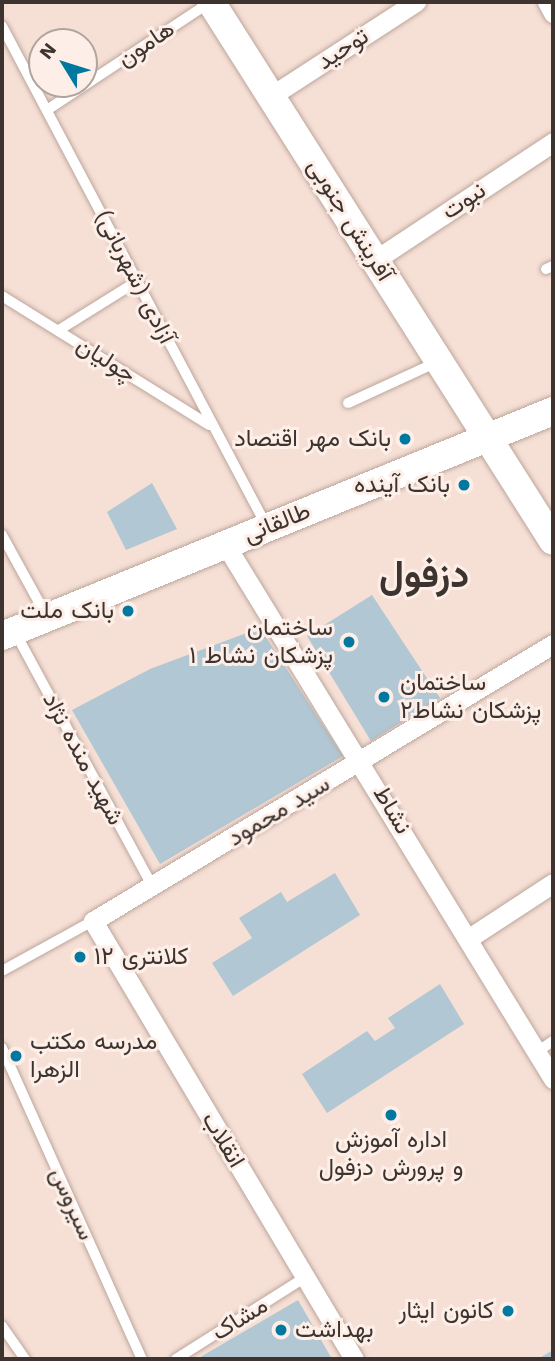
<!DOCTYPE html>
<html>
<head>
<meta charset="utf-8">
<style>
  body { margin:0 }
  #map { position:relative; width:555px; height:1361px; overflow:hidden; background:#f6dfd5; font-family:"Work Sans",Vazirmatn,sans-serif }
  div>[style] { position:absolute }
  .building>* { inset:0; background:#b1c7d3 }
  .roads { filter:drop-shadow(0 0 2px #bca69c) drop-shadow(0 0 2px #bca69c) }
  .service>* { height:10px; margin:-5px; padding:0 5px; transform-origin:5px; border-radius:5px; background:#fff }
  .minor>* { height:19px; margin:-9.5px; padding:0 9.5px; transform-origin:9.5px; border-radius:9.5px; background:#fff }
  .secondary>* { height:28px; margin:-14px; padding:0 14px; transform-origin:14px; border-radius:14px; background:#fff }
  .dots>* { width:19px; height:19px; translate:-50% -50%; box-sizing:border-box; border:4px solid #fdefe8; border-radius:50% }
  span { translate:-50% -50%; white-space:nowrap; text-align:center; line-height:1.15; -webkit-text-stroke:6px #fdefe8; paint-order:stroke }
  .street-label { font-size:24px; color:#3d3430 }
  .poi-label { font-size:24px; color:#3d3430 }
  .right { translate:-100% -50%; text-align:right }
  .left { translate:0 -50%; text-align:left }
  .town-label { font-size:38px; color:#3d3430; font-weight:700 }
  .frame { position:absolute; inset:0; border:4px solid #3d3430; pointer-events:none }
  .north { position:absolute; left:28px; top:28px; width:70px; height:70px; box-sizing:border-box; background:#fdefe8; border:2px solid #b0a49e; border-radius:50%; rotate:308deg; font-size:19px; font-weight:700; line-height:28px; text-align:center; color:#3d3430 }
  .north::after { content:''; display:block; margin:auto; width:24px; height:32px; background:#0078a0; clip-path:polygon(50% 0,100% 100%,50% 72%,0 100%) }
</style>
</head>
<body>
<div id="map">
  <div class="building">
    <i style="clip-path:polygon(152px 483px,177px 529px,126px 550px,107px 512px)"></i>
    <i style="clip-path:polygon(372px 595px,440px 698px,371px 741px,307px 636px)"></i>
    <i style="clip-path:polygon(260px 628px,343px 756px,160px 864px,72px 710px,150px 669px)"></i>
    <i style="clip-path:polygon(335px 873px,360px 915px,233px 996px,212px 963px,252px 938px,239px 918px,281px 892px,287px 902px)"></i>
    <i style="clip-path:polygon(440px 984px,464px 1024px,327px 1113px,302px 1074px,367px 1031px,375px 1041px,395px 1028px,388px 1018px)"></i>
    <i style="clip-path:polygon(298px 1300px,332px 1359px,197px 1359px)"></i>
    <i style="clip-path:polygon(553px 1350px,553px 1359px,538px 1359px)"></i>
  </div>
  <div class="roads">
    <div class="service">
      <i style="left:2px;top:26px;width:567px;rotate:62.12deg"></i>
      <i style="left:47px;top:110px;width:196px;rotate:-33.5deg"></i>
      <i style="left:546px;top:269px;width:8px;rotate:-23deg"></i>
      <i style="left:2px;top:296px;width:244px;rotate:31.9deg"></i>
      <i style="left:59px;top:330px;width:94px;rotate:-32deg"></i>
      <i style="left:348px;top:403px;width:98px;rotate:-24.7deg"></i>
      <i style="left:2px;top:535px;width:94px;rotate:61.2deg"></i>
      <i style="left:16px;top:634px;width:286px;rotate:61.6deg"></i>
      <i style="left:2px;top:971px;width:104px;rotate:-28.8deg"></i>
      <i style="left:2px;top:1048px;width:341px;rotate:65.8deg"></i>
      <i style="left:537px;top:1052px;width:19px;rotate:-35deg"></i>
      <i style="left:2px;top:1326px;width:40px;rotate:55.1deg"></i>
      <i style="left:176px;top:1359px;width:151px;rotate:-32.3deg"></i>
    </div>
    <div class="minor">
      <i style="left:547px;top:2px;width:13px;rotate:61deg"></i>
      <i style="left:271px;top:96px;width:173px;rotate:-33deg"></i>
      <i style="left:375px;top:260px;width:214px;rotate:-33.5deg"></i>
      <i style="left:225px;top:544px;width:628px;rotate:58.49deg"></i>
      <i style="left:469px;top:938px;width:100px;rotate:-33.2deg"></i>
      <i style="left:354px;top:1359px;width:510px;rotate:-120.79deg"></i>
      <i style="left:93px;top:921px;width:537px;rotate:-31.06deg"></i>
    </div>
    <div class="secondary">
      <i style="left:211px;top:2px;width:638px;rotate:57.6deg"></i>
      <i style="left:2px;top:636px;width:595px;rotate:-22.21deg"></i>
    </div>
  </div>
  <div class="dots">
    <i style="left:405px;top:439px;background:#0078a0"></i>
    <i style="left:464px;top:485px;background:#0078a0"></i>
    <i style="left:128px;top:611px;background:#0078a0"></i>
    <i style="left:349px;top:642px;background:#0078a0"></i>
    <i style="left:384px;top:697px;background:#0078a0"></i>
    <i style="left:80px;top:957px;background:#0078a0"></i>
    <i style="left:16px;top:1056px;background:#0078a0"></i>
    <i style="left:391px;top:1115px;background:#0078a0"></i>
    <i style="left:508px;top:1311px;background:#0078a0"></i>
    <i style="left:281px;top:1330px;background:#0078a0"></i>
  </div>
  <div class="street-label">
    <span style="left:146px;top:44px;rotate:-34deg">هامون</span>
    <span style="left:343px;top:49px;rotate:-33deg">توحید</span>
    <span style="left:464px;top:201px;rotate:-34deg">نبوت</span>
    <span style="left:350px;top:220px;rotate:58deg">آفرینش جنوبی</span>
    <span style="left:135px;top:277px;rotate:63deg">آزادی (شهربانی)</span>
    <span style="left:106px;top:360px;rotate:32deg">چولیان</span>
    <span style="left:277px;top:523px;rotate:-22deg">طالقانی</span>
    <span style="left:83px;top:759px;rotate:62deg">شهید منده نژاد</span>
    <span style="left:392px;top:810px;rotate:59deg">نشاط</span>
    <span style="left:279px;top:811px;rotate:-31deg">سید محمود</span>
    <span style="left:223px;top:1140px;rotate:59deg">انقلاب</span>
    <span style="left:72px;top:1204px;rotate:66deg">سیروس</span>
    <span style="left:240px;top:1319px;rotate:-32deg">مشاک</span>
  </div>
  <div class="poi-label">
    <span class="right" style="left:391px;top:439px">بانک مهر اقتصاد</span>
    <span class="right" style="left:450px;top:485px">بانک آینده</span>
    <span class="right" style="left:114px;top:611px">بانک ملت</span>
    <span class="right" style="left:333px;top:642px">ساختمان<br>پزشکان نشاط ۱</span>
    <span class="left" style="left:400px;top:697px">ساختمان<br>پزشکان نشاط۲</span>
    <span class="left" style="left:94px;top:957px">کلانتری ۱۲</span>
    <span class="left" style="left:30px;top:1056px">مدرسه مکتب<br>الزهرا</span>
    <span style="left:391px;top:1154px">اداره آموزش<br>و پرورش دزفول</span>
    <span class="right" style="left:494px;top:1311px">کانون ایثار</span>
    <span class="left" style="left:295px;top:1330px">بهداشت</span>
  </div>
  <div class="town-label">
    <span style="left:424px;top:575px">دزفول</span>
  </div>
  <div class="frame"></div>
  <div class="north">N</div>
</div>
</body>
</html>
